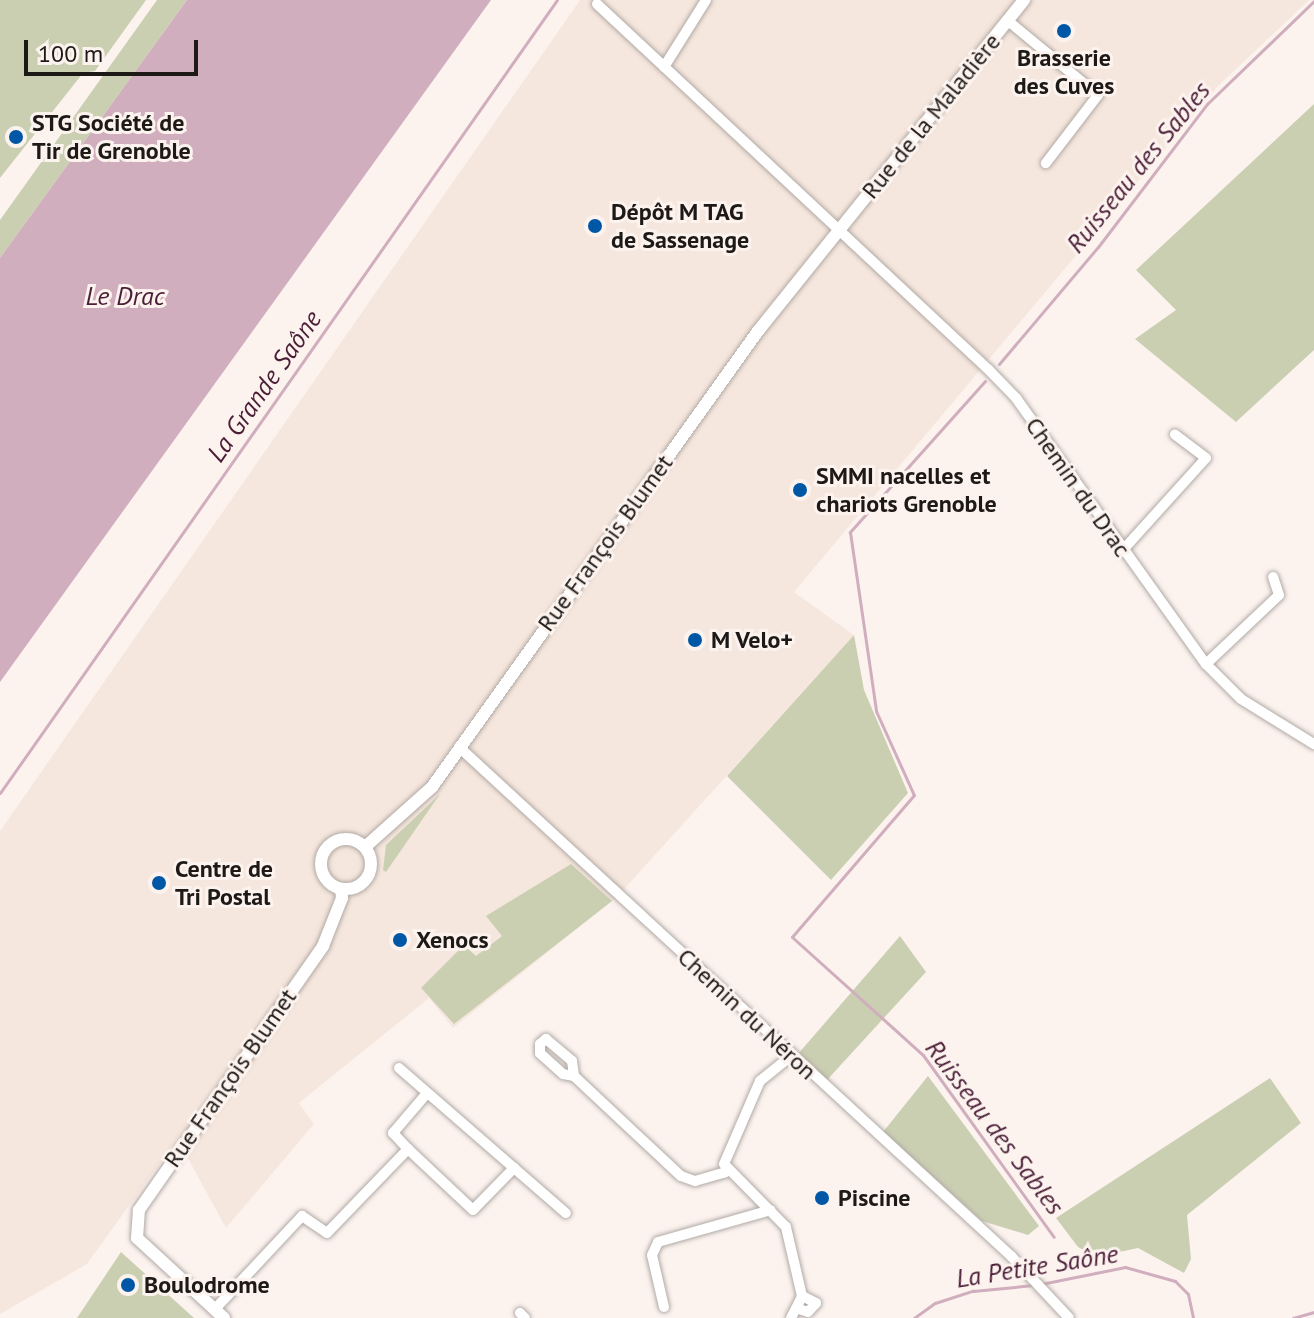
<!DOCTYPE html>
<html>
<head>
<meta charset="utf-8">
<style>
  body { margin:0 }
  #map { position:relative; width:1314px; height:1318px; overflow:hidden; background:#fcf3ef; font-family:"PT Sans",sans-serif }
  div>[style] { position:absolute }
  .built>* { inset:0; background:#f6e7de }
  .green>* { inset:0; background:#cbcfb2 }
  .water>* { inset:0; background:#d0aebe }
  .stream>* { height:3px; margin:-1.5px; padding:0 1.5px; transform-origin:1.5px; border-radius:1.5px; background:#d0aebe }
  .roads { filter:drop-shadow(0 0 2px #b1aaa5) drop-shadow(0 0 2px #b1aaa5) }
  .minor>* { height:10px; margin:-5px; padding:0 5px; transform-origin:5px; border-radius:5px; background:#fff }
  .tertiary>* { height:12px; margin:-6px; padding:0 6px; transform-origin:6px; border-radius:6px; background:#fff }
  .tertiary>.ring { margin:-6px; padding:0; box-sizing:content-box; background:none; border:12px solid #fff; border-radius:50% }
  .dots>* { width:22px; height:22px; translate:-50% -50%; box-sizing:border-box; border:4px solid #fcf3ef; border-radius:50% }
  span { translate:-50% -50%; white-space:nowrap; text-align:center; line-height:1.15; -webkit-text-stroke:6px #fcf3ef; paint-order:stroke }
  .poi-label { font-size:24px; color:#1c1917; font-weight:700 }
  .left { translate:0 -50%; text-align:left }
  .street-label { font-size:24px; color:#1c1917 }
  .water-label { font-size:26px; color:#4b1e37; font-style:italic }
  .scale { position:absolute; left:24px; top:40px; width:174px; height:36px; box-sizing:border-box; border:4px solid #1c1917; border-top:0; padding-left:10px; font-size:24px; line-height:28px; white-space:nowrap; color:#1c1917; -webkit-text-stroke:6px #fcf3ef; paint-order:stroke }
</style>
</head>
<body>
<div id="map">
  <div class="built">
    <i style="clip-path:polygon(580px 0,1309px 0,1217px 87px,794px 592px,854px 635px,616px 898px,453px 1028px,429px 998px,299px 1103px,314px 1124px,226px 1228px,185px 1153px,172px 1146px,87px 1264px,0 1314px,0 831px)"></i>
  </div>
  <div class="green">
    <i style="clip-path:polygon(0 0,146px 0,95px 71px,83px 73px,0 178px)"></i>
    <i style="clip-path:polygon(157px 0,187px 0,0 258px,0 220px)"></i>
    <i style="clip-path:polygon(1314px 104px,1314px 350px,1236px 422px,1135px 339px,1176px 310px,1136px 270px)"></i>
    <i style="clip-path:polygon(854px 635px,864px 690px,908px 793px,831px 880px,727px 776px)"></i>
    <i style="clip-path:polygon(440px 794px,386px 872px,383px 870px,386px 845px)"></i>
    <i style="clip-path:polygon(571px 864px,612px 901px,454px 1024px,421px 988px,464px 945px,476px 956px,502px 936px,486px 916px)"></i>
    <i style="clip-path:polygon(900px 936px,926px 972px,827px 1080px,798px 1054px)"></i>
    <i style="clip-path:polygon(928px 1076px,1039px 1226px,1028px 1235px,982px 1221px,883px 1132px)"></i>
    <i style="clip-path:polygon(1270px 1078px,1301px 1123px,1187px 1215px,1191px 1259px,1184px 1273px,1138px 1248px,1096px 1257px,1078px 1247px,1056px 1218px)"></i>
    <i style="clip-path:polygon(121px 1252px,194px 1318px,77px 1318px)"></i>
  </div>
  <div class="water">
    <i style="clip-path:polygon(187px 0,491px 0,0 682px,0 258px)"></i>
  </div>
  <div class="stream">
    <i style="left:999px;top:364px;width:153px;rotate:-49.8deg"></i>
    <i style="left:1098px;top:247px;width:180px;rotate:-52.7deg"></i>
    <i style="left:1207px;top:104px;width:149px;rotate:-43.9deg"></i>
    <i style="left:985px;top:381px;width:203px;rotate:131.8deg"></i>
    <i style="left:850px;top:532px;width:181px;rotate:81.7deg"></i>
    <i style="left:876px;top:711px;width:92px;rotate:65.7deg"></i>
    <i style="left:914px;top:795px;width:187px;rotate:130.7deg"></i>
    <i style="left:792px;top:937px;width:176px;rotate:42deg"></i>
    <i style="left:923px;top:1055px;width:224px;rotate:54.3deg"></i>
    <i style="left:0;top:793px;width:969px;rotate:-54.92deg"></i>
    <i style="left:1041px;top:1284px;width:86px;rotate:-11.4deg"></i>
    <i style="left:1125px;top:1267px;width:52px;rotate:15.6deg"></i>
    <i style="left:1175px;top:1281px;width:18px;rotate:45deg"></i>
    <i style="left:1188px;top:1294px;width:25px;rotate:78deg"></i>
    <i style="left:914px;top:1318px;width:26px;rotate:-36deg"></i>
    <i style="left:935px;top:1303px;width:40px;rotate:-18deg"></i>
    <i style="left:973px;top:1291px;width:61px;rotate:-5.6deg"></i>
    <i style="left:1293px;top:1318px;width:22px;rotate:-16deg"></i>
  </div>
  <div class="roads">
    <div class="minor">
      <i style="left:597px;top:4px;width:536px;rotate:43.04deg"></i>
      <i style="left:989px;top:370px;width:39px;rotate:46deg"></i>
      <i style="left:1016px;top:398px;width:327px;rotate:54.5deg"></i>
      <i style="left:1206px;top:664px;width:49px;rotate:45deg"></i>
      <i style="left:1241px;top:699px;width:86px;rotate:31.7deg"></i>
      <i style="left:1007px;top:20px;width:118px;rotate:39.5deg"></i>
      <i style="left:1098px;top:95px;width:86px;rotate:127.4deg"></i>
      <i style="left:664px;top:67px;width:79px;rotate:-57.9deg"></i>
      <i style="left:1122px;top:551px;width:125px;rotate:-47.9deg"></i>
      <i style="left:1206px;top:458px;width:39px;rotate:-143deg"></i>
      <i style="left:1206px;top:664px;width:100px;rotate:-43.4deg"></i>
      <i style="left:1279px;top:595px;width:19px;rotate:-108deg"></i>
      <i style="left:459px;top:747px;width:752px;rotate:42.68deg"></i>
      <i style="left:1012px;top:1257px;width:83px;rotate:46.9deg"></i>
      <i style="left:399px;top:1068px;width:221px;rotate:41deg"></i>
      <i style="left:574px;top:1076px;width:11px;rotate:-170deg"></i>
      <i style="left:563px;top:1074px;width:31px;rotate:-138deg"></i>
      <i style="left:540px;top:1053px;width:9px;rotate:-90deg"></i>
      <i style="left:540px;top:1044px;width:8px;rotate:-40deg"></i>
      <i style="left:546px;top:1039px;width:34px;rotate:40deg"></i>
      <i style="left:572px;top:1061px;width:15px;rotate:82deg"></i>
      <i style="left:574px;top:1076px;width:146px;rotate:43.1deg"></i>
      <i style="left:681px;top:1176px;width:15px;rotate:20deg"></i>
      <i style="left:695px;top:1181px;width:32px;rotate:-16deg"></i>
      <i style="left:408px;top:1149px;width:89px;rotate:43.2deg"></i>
      <i style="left:473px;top:1210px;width:59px;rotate:-45.7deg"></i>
      <i style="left:664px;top:1307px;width:53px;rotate:-103deg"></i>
      <i style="left:652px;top:1255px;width:14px;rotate:-65deg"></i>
      <i style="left:658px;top:1242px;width:117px;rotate:-15.8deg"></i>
      <i style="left:799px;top:1309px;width:9px;rotate:18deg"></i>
      <i style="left:808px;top:1312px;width:12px;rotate:-48deg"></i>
      <i style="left:816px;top:1303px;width:16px;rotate:-153deg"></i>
      <i style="left:214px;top:1310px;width:129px;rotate:-46.9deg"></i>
      <i style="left:302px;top:1216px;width:30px;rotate:34deg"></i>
      <i style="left:327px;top:1233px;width:117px;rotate:-46deg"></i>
      <i style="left:408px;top:1149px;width:22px;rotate:-133deg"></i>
      <i style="left:393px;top:1133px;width:52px;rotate:-49.6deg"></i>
      <i style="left:520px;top:1313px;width:7px;rotate:45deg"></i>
      <i style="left:791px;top:1318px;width:25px;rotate:-63deg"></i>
      <i style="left:802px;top:1296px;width:71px;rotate:-103.1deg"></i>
      <i style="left:786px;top:1227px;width:88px;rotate:-134.5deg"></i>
      <i style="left:724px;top:1164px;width:90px;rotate:-66.6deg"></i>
      <i style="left:760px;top:1081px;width:40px;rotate:-39deg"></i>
    </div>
    <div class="tertiary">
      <i class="ring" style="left:321px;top:839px;width:38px;height:38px"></i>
      <i style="left:365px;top:847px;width:90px;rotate:-41.8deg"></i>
      <i style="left:432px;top:787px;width:561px;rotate:-54.44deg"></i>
      <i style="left:758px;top:331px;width:425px;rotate:-51.2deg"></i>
      <i style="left:224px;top:1318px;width:118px;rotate:-137.4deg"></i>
      <i style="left:137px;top:1238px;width:28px;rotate:-86deg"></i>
      <i style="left:139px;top:1210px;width:322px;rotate:-55.1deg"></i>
      <i style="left:323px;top:946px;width:52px;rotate:-68.4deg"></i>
      <i style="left:342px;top:898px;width:9px;rotate:-96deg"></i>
    </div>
  </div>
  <div class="dots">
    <i style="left:1064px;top:31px;background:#0057a5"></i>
    <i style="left:16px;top:137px;background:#0057a5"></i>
    <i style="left:595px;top:226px;background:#0057a5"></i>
    <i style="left:800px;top:490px;background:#0057a5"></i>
    <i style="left:695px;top:640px;background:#0057a5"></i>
    <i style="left:159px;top:883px;background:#0057a5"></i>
    <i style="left:400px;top:940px;background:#0057a5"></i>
    <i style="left:822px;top:1198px;background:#0057a5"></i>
    <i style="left:128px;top:1285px;background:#0057a5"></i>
  </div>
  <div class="poi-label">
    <span style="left:1064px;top:72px">Brasserie<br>des Cuves</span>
    <span class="left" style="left:32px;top:137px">STG Société de<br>Tir de Grenoble</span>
    <span class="left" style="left:611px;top:226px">Dépôt M TAG<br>de Sassenage</span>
    <span class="left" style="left:816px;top:490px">SMMI nacelles et<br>chariots Grenoble</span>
    <span class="left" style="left:711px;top:640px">M Velo+</span>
    <span class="left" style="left:175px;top:883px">Centre de<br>Tri Postal</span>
    <span class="left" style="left:416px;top:940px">Xenocs</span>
    <span class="left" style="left:838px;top:1198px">Piscine</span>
    <span class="left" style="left:144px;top:1285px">Boulodrome</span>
  </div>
  <div class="street-label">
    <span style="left:931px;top:116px;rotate:-51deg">Rue de la Maladière</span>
    <span style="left:1078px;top:487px;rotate:55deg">Chemin du Drac</span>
    <span style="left:605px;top:543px;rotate:-54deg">Rue François Blumet</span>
    <span style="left:747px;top:1014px;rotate:43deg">Chemin du Néron</span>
    <span style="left:230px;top:1078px;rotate:-55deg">Rue François Blumet</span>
  </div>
  <div class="water-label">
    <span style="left:1138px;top:167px;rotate:-51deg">Ruisseau des Sables</span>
    <span style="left:125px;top:296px">Le Drac</span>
    <span style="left:264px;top:386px;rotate:-55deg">La Grande Saône</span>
    <span style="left:995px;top:1127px;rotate:53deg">Ruisseau des Sables</span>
    <span style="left:1037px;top:1266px;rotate:-9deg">La Petite Saône</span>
  </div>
  <div class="scale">100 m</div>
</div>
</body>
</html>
